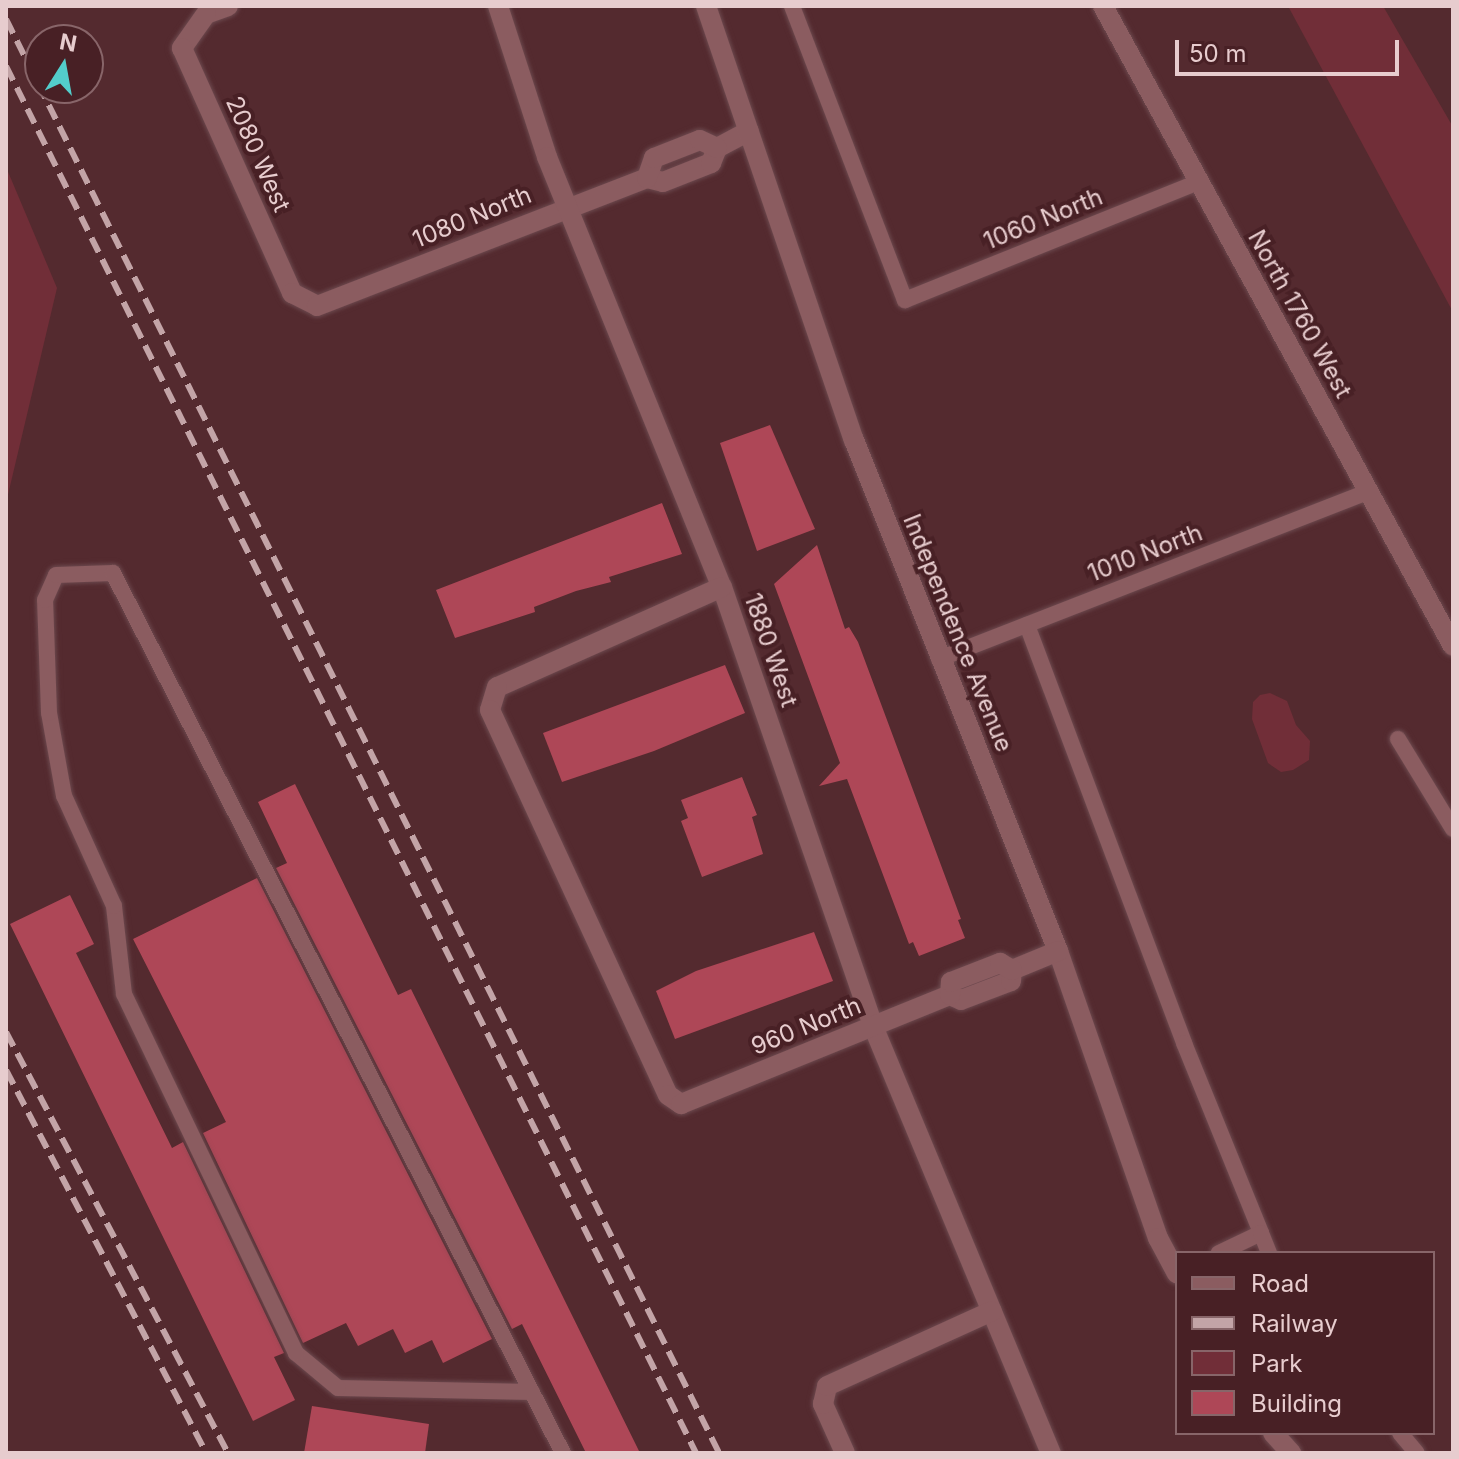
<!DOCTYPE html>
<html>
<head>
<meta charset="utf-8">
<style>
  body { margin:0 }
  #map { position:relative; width:1459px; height:1459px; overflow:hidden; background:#542a2f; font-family:Inter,sans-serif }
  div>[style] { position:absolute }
  .green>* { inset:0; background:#712e38 }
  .building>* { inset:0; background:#ae4757 }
  .roads { filter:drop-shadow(0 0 2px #6c494e) drop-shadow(0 0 2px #6c494e) }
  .lane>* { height:16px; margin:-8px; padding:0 8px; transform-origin:8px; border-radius:8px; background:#8b5c60 }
  .street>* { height:20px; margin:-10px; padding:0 10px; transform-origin:10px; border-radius:10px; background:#8b5c60 }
  .rail>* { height:6px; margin-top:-3px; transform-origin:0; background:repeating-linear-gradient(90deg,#c3a4a7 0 16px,transparent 0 24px) }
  span { translate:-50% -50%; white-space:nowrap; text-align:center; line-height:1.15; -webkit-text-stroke:8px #482025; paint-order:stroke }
  .street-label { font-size:24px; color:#e7ccce }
  .frame { position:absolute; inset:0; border:8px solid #e7ccce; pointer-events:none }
  .legend { position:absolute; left:1175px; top:1251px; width:260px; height:184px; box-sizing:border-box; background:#482025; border:2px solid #886569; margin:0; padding:10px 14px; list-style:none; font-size:24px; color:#e7ccce }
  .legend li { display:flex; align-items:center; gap:16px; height:40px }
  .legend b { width:40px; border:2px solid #886569 }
  .north { position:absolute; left:24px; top:24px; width:80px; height:80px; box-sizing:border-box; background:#482025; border:2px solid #886569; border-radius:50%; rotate:11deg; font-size:22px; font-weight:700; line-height:32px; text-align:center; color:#e7ccce }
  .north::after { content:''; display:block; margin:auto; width:28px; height:36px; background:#53cdcb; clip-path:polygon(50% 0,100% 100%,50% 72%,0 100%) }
  .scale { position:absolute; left:1175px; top:40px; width:224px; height:36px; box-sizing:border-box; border:4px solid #e7ccce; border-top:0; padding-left:10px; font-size:24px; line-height:28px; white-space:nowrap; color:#e7ccce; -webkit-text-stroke:6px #482025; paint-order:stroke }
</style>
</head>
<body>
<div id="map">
  <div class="green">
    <i style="clip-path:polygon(1288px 6px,1383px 6px,1453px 127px,1453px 312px)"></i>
    <i style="clip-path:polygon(6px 167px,57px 288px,6px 503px)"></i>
    <i style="clip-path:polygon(1270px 693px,1287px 701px,1296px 725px,1310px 741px,1309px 760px,1293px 770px,1281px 772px,1268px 763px,1252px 719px,1253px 702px,1260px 695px)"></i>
  </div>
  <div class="building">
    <i style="clip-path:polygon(770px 425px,815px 529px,757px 551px,720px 443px)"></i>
    <i style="clip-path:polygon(662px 503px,682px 554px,609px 577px,611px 582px,576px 591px,534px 607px,535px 612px,455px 638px,436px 590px)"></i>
    <i style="clip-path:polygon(817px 545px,845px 629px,849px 627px,858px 642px,961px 919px,958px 920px,965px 938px,919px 956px,913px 942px,909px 944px,847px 779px,819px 786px,840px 763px,774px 584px)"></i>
    <i style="clip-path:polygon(725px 665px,745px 713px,654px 751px,562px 782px,543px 733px)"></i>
    <i style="clip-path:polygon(742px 777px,757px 815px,752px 817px,763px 854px,702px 877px,681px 821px,688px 818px,681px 800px)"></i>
    <i style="clip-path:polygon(295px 784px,398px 995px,411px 989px,640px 1453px,586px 1453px,522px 1324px,512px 1329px,276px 868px,287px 863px,258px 802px)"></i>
    <i style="clip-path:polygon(257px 878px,492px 1339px,443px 1363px,432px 1340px,405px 1353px,393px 1329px,358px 1346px,346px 1323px,303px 1343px,203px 1133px,226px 1122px,133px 939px)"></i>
    <i style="clip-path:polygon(70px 895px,94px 944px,76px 953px,172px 1148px,183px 1142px,284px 1353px,274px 1357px,295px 1400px,253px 1421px,10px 924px)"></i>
    <i style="clip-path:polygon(814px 932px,833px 981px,675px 1039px,656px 991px,696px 971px)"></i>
    <i style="clip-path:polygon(312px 1406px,429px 1424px,425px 1453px,304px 1453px)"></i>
  </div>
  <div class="roads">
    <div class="lane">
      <i style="left:792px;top:6px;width:315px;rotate:69deg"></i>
      <i style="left:905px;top:300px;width:316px;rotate:-21.9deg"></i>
      <i style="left:1027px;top:625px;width:447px;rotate:69.4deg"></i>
      <i style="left:1184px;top:1043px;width:205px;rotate:67.9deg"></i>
      <i style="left:1261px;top:1233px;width:47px;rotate:154.5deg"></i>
      <i style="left:939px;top:659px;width:460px;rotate:-21.3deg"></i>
      <i style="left:1398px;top:739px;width:105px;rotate:58.6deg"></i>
      <i style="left:1261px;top:1233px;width:22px;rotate:68deg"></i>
      <i style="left:532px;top:1392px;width:194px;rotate:-178.8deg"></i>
      <i style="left:338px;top:1388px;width:55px;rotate:-140.2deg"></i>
      <i style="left:296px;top:1353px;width:398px;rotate:-115.6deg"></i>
      <i style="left:124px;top:994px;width:89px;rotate:-96.5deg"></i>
      <i style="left:114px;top:906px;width:121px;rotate:-114.4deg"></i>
      <i style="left:64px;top:796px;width:84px;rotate:-100.2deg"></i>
      <i style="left:49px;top:713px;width:113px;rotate:-92deg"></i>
      <i style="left:45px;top:600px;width:27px;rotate:-66deg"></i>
      <i style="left:56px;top:575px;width:57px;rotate:-2deg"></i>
      <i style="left:113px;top:573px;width:988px;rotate:62.92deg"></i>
      <i style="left:1400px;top:1433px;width:26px;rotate:50deg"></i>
    </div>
    <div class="street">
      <i style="left:228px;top:6px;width:23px;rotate:160deg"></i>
      <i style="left:206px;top:14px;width:42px;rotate:125.2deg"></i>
      <i style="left:182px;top:48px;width:269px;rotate:65.8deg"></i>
      <i style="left:292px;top:293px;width:28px;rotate:27deg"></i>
      <i style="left:317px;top:306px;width:354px;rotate:-21.2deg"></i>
      <i style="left:647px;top:178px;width:16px;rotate:14deg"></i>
      <i style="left:663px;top:182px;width:52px;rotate:-21.6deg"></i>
      <i style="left:711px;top:163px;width:16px;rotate:-68deg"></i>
      <i style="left:717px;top:148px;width:36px;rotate:-28deg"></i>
      <i style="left:498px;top:6px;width:159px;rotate:72deg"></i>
      <i style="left:547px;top:157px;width:464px;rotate:67.9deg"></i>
      <i style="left:722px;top:587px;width:464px;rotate:71deg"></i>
      <i style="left:873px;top:1026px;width:463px;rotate:67.4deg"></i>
      <i style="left:706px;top:6px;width:459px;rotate:71.2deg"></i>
      <i style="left:854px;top:440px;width:550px;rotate:68.24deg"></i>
      <i style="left:1058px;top:951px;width:304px;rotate:70.8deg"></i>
      <i style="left:1158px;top:1238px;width:40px;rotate:62deg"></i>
      <i style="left:1103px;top:6px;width:729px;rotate:61.33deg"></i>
      <i style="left:647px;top:178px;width:21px;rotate:-71deg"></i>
      <i style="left:654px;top:158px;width:49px;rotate:-21.4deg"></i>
      <i style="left:700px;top:140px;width:19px;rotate:25deg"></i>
      <i style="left:722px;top:587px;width:246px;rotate:156deg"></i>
      <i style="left:497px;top:687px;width:24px;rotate:107deg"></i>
      <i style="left:490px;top:710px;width:424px;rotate:65.2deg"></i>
      <i style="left:668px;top:1095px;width:16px;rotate:35deg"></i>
      <i style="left:681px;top:1104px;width:290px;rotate:-22.1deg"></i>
      <i style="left:950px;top:995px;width:12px;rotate:24deg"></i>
      <i style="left:961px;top:1000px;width:53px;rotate:-20.8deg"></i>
      <i style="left:1011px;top:981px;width:11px;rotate:-85deg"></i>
      <i style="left:1012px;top:970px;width:50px;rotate:-22.4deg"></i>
      <i style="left:950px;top:995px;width:13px;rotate:-86deg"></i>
      <i style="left:951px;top:982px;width:53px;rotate:-21.2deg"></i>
      <i style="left:1000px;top:963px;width:14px;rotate:30deg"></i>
      <i style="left:1273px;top:1433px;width:27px;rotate:48deg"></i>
      <i style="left:845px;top:1453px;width:54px;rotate:-114.2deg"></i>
      <i style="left:823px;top:1404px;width:18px;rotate:-77deg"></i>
      <i style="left:827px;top:1386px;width:181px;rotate:-24.4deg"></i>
    </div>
  </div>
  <div class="rail">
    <i style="left:6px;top:19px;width:1601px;rotate:63.56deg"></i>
    <i style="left:6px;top:66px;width:1549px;rotate:63.55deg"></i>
    <i style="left:6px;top:1032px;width:476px;rotate:62.2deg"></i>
    <i style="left:6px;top:1070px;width:432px;rotate:62.4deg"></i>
  </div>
  <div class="street-label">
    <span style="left:258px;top:154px;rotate:66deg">2080 West</span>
    <span style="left:472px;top:217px;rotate:-22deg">1080 North</span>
    <span style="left:1043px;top:219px;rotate:-22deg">1060 North</span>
    <span style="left:1300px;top:314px;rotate:61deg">North 1760 West</span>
    <span style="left:1145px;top:553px;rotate:-21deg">1010 North</span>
    <span style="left:958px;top:633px;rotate:68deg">Independence Avenue</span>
    <span style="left:771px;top:650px;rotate:71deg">1880 West</span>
    <span style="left:806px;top:1026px;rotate:-22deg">960 North</span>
  </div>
  <div class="frame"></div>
  <ul class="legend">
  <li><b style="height:10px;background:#8b5c60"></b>Road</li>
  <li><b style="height:10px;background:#c3a4a7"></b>Railway</li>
  <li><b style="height:22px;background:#712e38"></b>Park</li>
  <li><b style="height:22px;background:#ae4757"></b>Building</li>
  </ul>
  <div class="north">N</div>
  <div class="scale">50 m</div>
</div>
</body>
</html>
